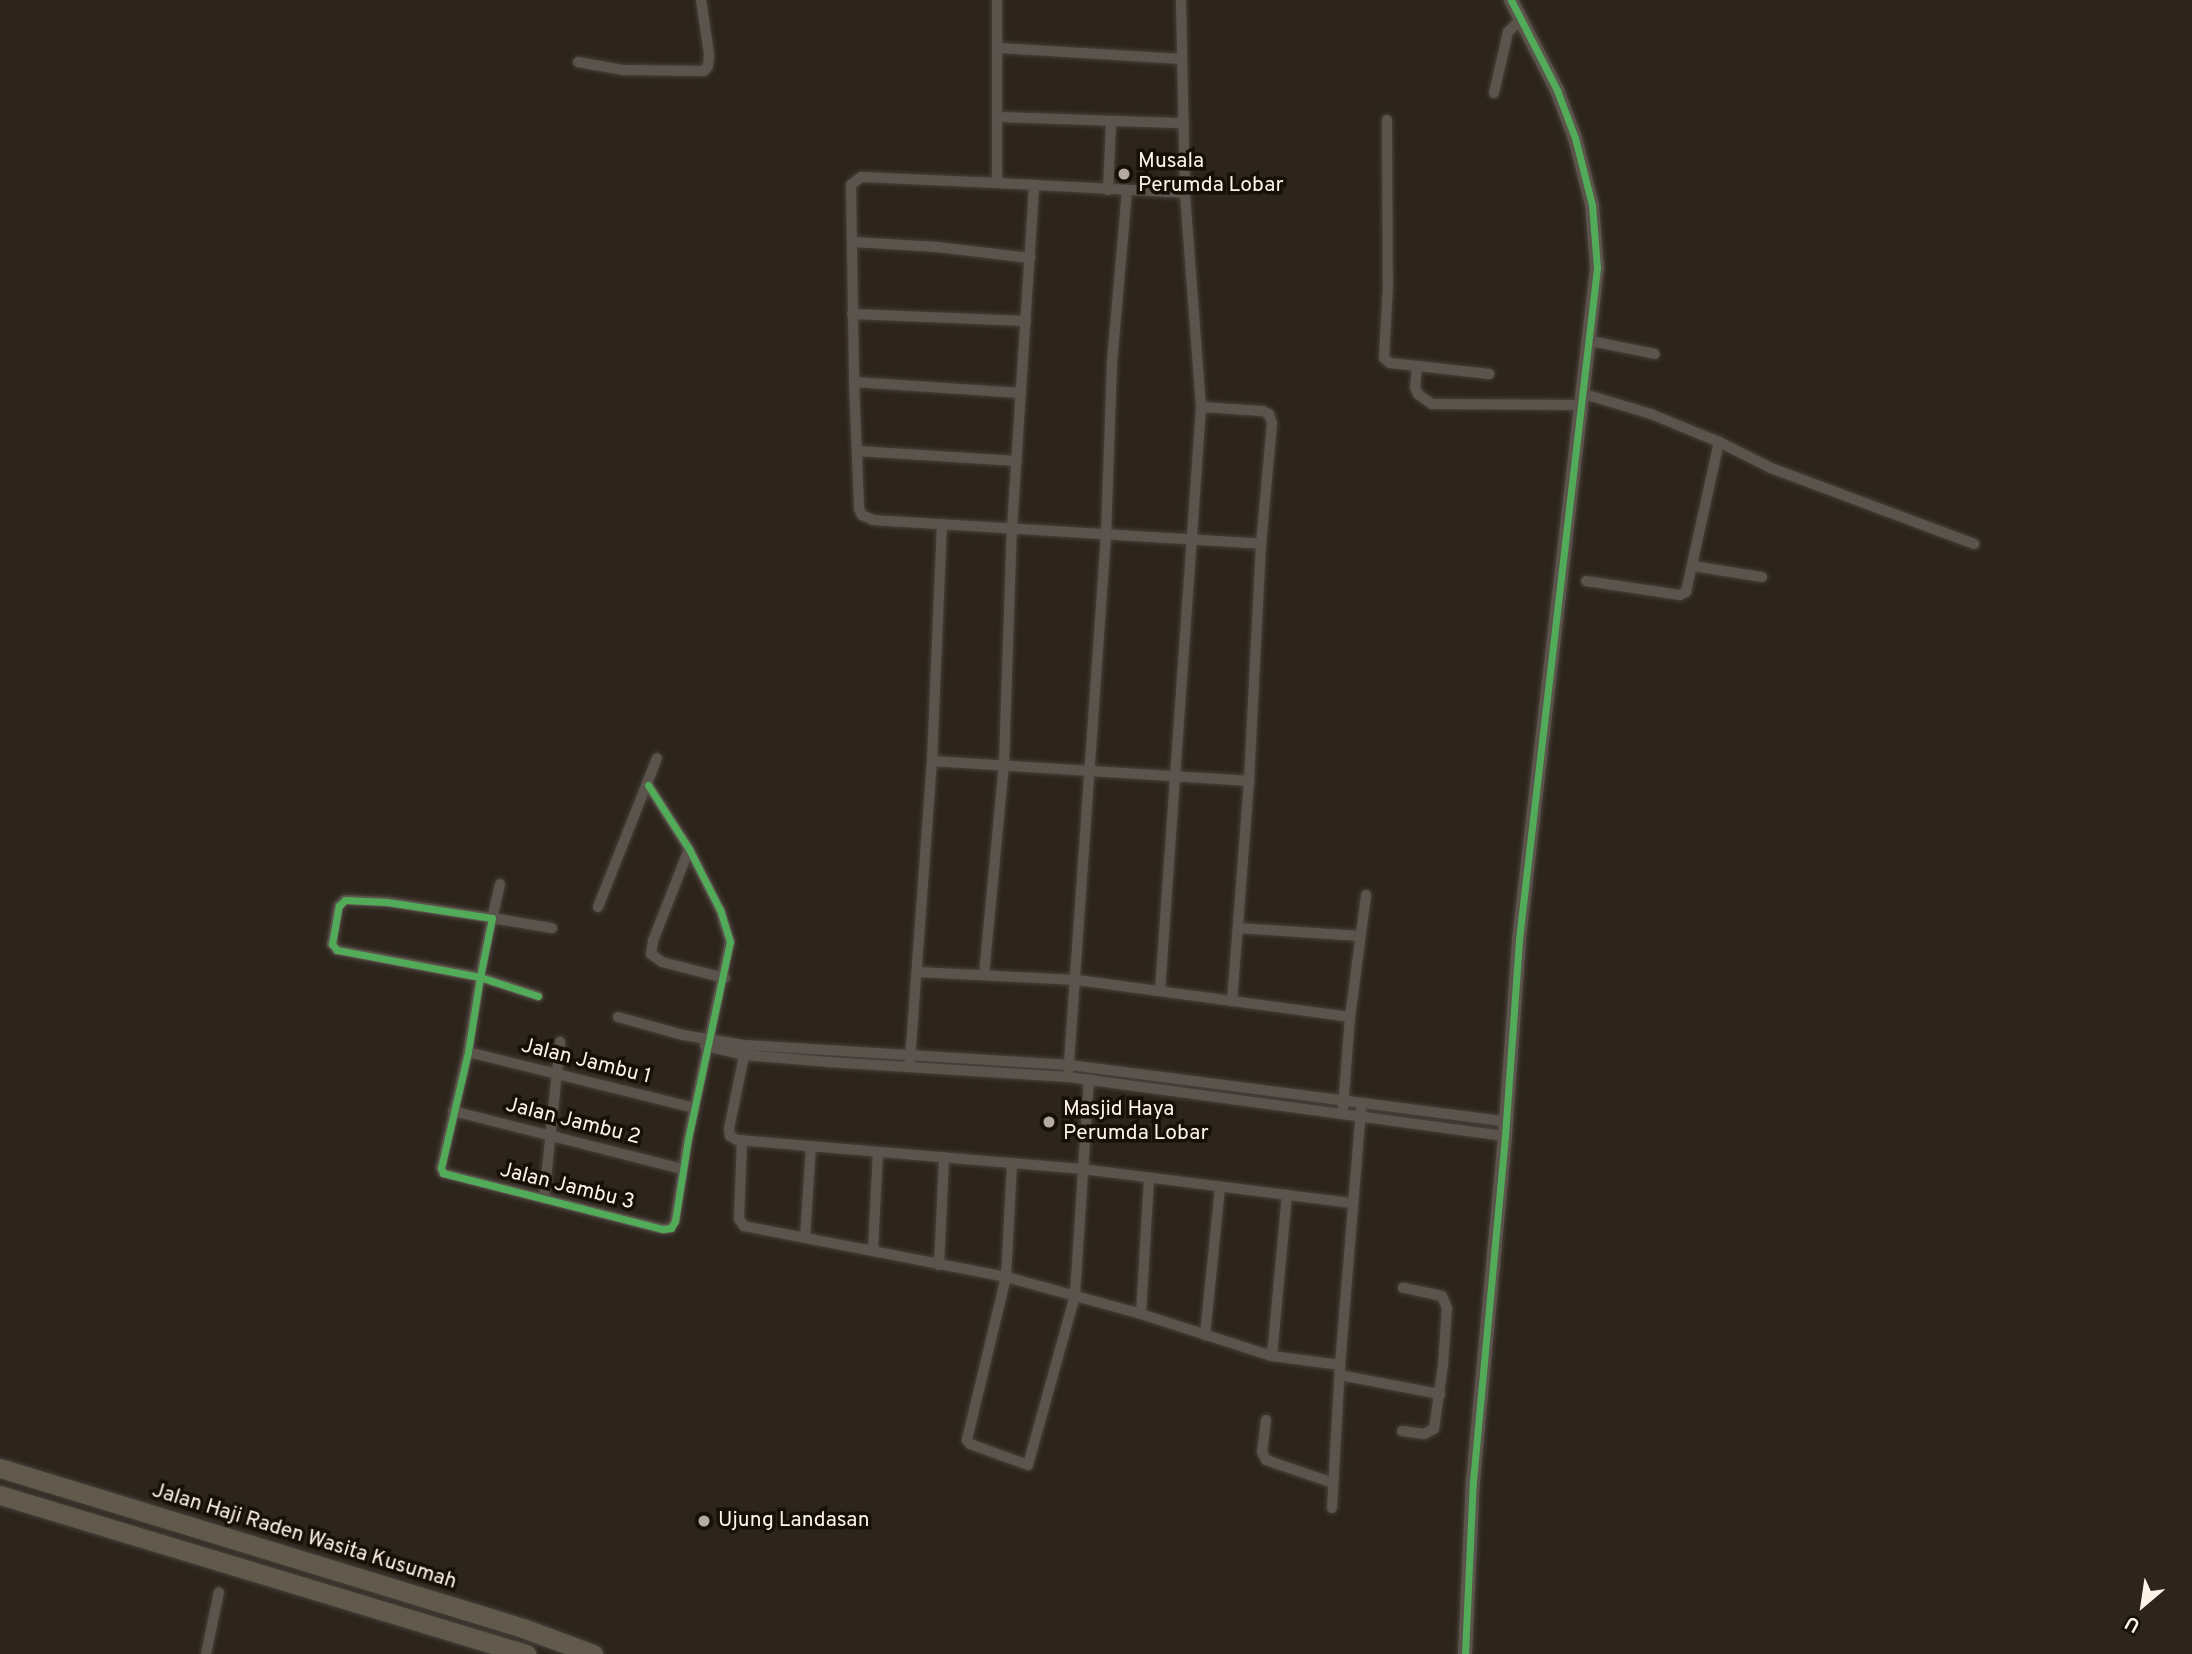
<!DOCTYPE html>
<html>
<head>
<meta charset="utf-8">
<style>
  body { margin:0 }
  #map { position:relative; width:2192px; height:1654px; overflow:hidden; background:#2d251c; font-family:Overpass,sans-serif }
  div>[style] { position:absolute }
  .roads { filter:drop-shadow(0 0 2px #473f39) drop-shadow(0 0 2px #473f39) }
  .minor>* { height:10px; margin:-5px; padding:0 5px; transform-origin:5px; border-radius:5px; background:#5b544d }
  .tertiary>* { height:14px; margin:-7px; padding:0 7px; transform-origin:7px; border-radius:7px; background:#5b544d }
  .trunk>* { height:19px; margin:-9.5px; padding:0 9.5px; transform-origin:9.5px; border-radius:9.5px; background:#615a4c }
  .cycleway>* { height:7px; margin:-3.5px; padding:0 3.5px; transform-origin:3.5px; border-radius:3.5px; background:#51ab58 }
  .dots>* { width:19px; height:19px; translate:-50% -50%; box-sizing:border-box; border:4px solid #171008; border-radius:50% }
  span { translate:-50% -50%; white-space:nowrap; text-align:center; line-height:1.15; -webkit-text-stroke:7px #171008; paint-order:stroke }
  .poi-label { font-size:21px; color:#fef3e8 }
  .left { translate:0 -50%; text-align:left }
  .street-label { font-size:21px; color:#fef3e8 }
  .north { position:absolute; left:2108px; top:1570px; width:70px; height:70px; -webkit-text-stroke:5px #171008; paint-order:stroke; rotate:209deg; font-size:19px; font-weight:700; line-height:28px; text-align:center; color:#fef3e8 }
  .north::after { content:''; display:block; margin:auto; width:24px; height:32px; background:#fef3e8; clip-path:polygon(50% 0,100% 100%,50% 72%,0 100%) }
</style>
</head>
<body>
<div id="map">
  <div class="roads">
    <div class="minor">
      <i style="left:997px;top:0;width:183px;rotate:90deg"></i>
      <i style="left:997px;top:183px;width:188px;rotate:3deg"></i>
      <i style="left:1000px;top:48px;width:181px;rotate:3.5deg"></i>
      <i style="left:578px;top:62px;width:46px;rotate:10.1deg"></i>
      <i style="left:623px;top:70px;width:81px;rotate:0.7deg"></i>
      <i style="left:704px;top:71px;width:6px;rotate:-51deg"></i>
      <i style="left:708px;top:66px;width:12px;rotate:-85deg"></i>
      <i style="left:709px;top:54px;width:55px;rotate:-98.4deg"></i>
      <i style="left:1494px;top:93px;width:63px;rotate:-77.1deg"></i>
      <i style="left:1508px;top:32px;width:16px;rotate:-45deg"></i>
      <i style="left:999px;top:117px;width:185px;rotate:1.9deg"></i>
      <i style="left:1387px;top:120px;width:166px;rotate:89.7deg"></i>
      <i style="left:1388px;top:286px;width:72px;rotate:93.2deg"></i>
      <i style="left:1384px;top:358px;width:8px;rotate:40deg"></i>
      <i style="left:1390px;top:363px;width:100px;rotate:6.3deg"></i>
      <i style="left:997px;top:183px;width:136px;rotate:-177.5deg"></i>
      <i style="left:861px;top:177px;width:13px;rotate:141deg"></i>
      <i style="left:851px;top:185px;width:197px;rotate:89.1deg"></i>
      <i style="left:854px;top:382px;width:127px;rotate:87.7deg"></i>
      <i style="left:859px;top:509px;width:7px;rotate:63deg"></i>
      <i style="left:862px;top:515px;width:12px;rotate:24deg"></i>
      <i style="left:873px;top:520px;width:389px;rotate:3.5deg"></i>
      <i style="left:1108px;top:190px;width:67px;rotate:-87.4deg"></i>
      <i style="left:854px;top:242px;width:83px;rotate:3.4deg"></i>
      <i style="left:937px;top:247px;width:94px;rotate:6.7deg"></i>
      <i style="left:852px;top:314px;width:174px;rotate:2.3deg"></i>
      <i style="left:1591px;top:341px;width:65px;rotate:11.5deg"></i>
      <i style="left:1417px;top:366px;width:21px;rotate:95deg"></i>
      <i style="left:1415px;top:387px;width:8px;rotate:67deg"></i>
      <i style="left:1418px;top:394px;width:17px;rotate:36deg"></i>
      <i style="left:1432px;top:404px;width:151px;rotate:0.4deg"></i>
      <i style="left:854px;top:382px;width:167px;rotate:3.8deg"></i>
      <i style="left:1584px;top:394px;width:70px;rotate:16.6deg"></i>
      <i style="left:1651px;top:414px;width:74px;rotate:22.4deg"></i>
      <i style="left:1719px;top:442px;width:58px;rotate:26.6deg"></i>
      <i style="left:1771px;top:468px;width:217px;rotate:20.5deg"></i>
      <i style="left:1201px;top:407px;width:62px;rotate:3.7deg"></i>
      <i style="left:1263px;top:411px;width:7px;rotate:27deg"></i>
      <i style="left:1269px;top:414px;width:9px;rotate:72deg"></i>
      <i style="left:1272px;top:423px;width:121px;rotate:95.2deg"></i>
      <i style="left:1261px;top:544px;width:237px;rotate:92.9deg"></i>
      <i style="left:1249px;top:781px;width:221px;rotate:94.4deg"></i>
      <i style="left:857px;top:451px;width:160px;rotate:3.6deg"></i>
      <i style="left:1693px;top:566px;width:70px;rotate:9.1deg"></i>
      <i style="left:1586px;top:581px;width:95px;rotate:8.5deg"></i>
      <i style="left:1680px;top:595px;width:7px;rotate:-27deg"></i>
      <i style="left:1686px;top:592px;width:154px;rotate:-77.6deg"></i>
      <i style="left:932px;top:761px;width:318px;rotate:3.6deg"></i>
      <i style="left:689px;top:849px;width:99px;rotate:111.4deg"></i>
      <i style="left:653px;top:941px;width:13px;rotate:99deg"></i>
      <i style="left:651px;top:954px;width:14px;rotate:36deg"></i>
      <i style="left:662px;top:962px;width:65px;rotate:14.3deg"></i>
      <i style="left:500px;top:884px;width:35px;rotate:103deg"></i>
      <i style="left:492px;top:918px;width:61px;rotate:9.5deg"></i>
      <i style="left:598px;top:907px;width:160px;rotate:-68.4deg"></i>
      <i style="left:1239px;top:928px;width:120px;rotate:3.8deg"></i>
      <i style="left:917px;top:972px;width:160px;rotate:2.9deg"></i>
      <i style="left:1077px;top:980px;width:275px;rotate:7.7deg"></i>
      <i style="left:984px;top:975px;width:212px;rotate:-84.6deg"></i>
      <i style="left:1004px;top:764px;width:236px;rotate:-88.1deg"></i>
      <i style="left:1012px;top:528px;width:343px;rotate:-86.3deg"></i>
      <i style="left:1160px;top:991px;width:585px;rotate:-85.98deg"></i>
      <i style="left:1201px;top:407px;width:215px;rotate:-94.3deg"></i>
      <i style="left:1185px;top:193px;width:193px;rotate:-91.2deg"></i>
      <i style="left:538px;top:996px;width:61px;rotate:-161.9deg"></i>
      <i style="left:480px;top:977px;width:146px;rotate:-169.3deg"></i>
      <i style="left:337px;top:950px;width:8px;rotate:-130deg"></i>
      <i style="left:332px;top:944px;width:39px;rotate:-80deg"></i>
      <i style="left:339px;top:906px;width:8px;rotate:-45deg"></i>
      <i style="left:345px;top:900px;width:42px;rotate:2.7deg"></i>
      <i style="left:387px;top:902px;width:106px;rotate:8.7deg"></i>
      <i style="left:492px;top:918px;width:60px;rotate:101.5deg"></i>
      <i style="left:480px;top:977px;width:76px;rotate:99.1deg"></i>
      <i style="left:468px;top:1052px;width:119px;rotate:103.1deg"></i>
      <i style="left:441px;top:1168px;width:5px;rotate:68deg"></i>
      <i style="left:443px;top:1173px;width:227px;rotate:14.3deg"></i>
      <i style="left:663px;top:1229px;width:8px;rotate:-7deg"></i>
      <i style="left:671px;top:1228px;width:8px;rotate:-60deg"></i>
      <i style="left:675px;top:1221px;width:83px;rotate:-81deg"></i>
      <i style="left:688px;top:1139px;width:201px;rotate:-78deg"></i>
      <i style="left:730px;top:942px;width:34px;rotate:-107deg"></i>
      <i style="left:720px;top:910px;width:68px;rotate:-116.9deg"></i>
      <i style="left:689px;top:849px;width:76px;rotate:-122.6deg"></i>
      <i style="left:618px;top:1017px;width:67px;rotate:15.5deg"></i>
      <i style="left:683px;top:1035px;width:63px;rotate:9.2deg"></i>
      <i style="left:745px;top:1045px;width:326px;rotate:3.5deg"></i>
      <i style="left:1070px;top:1065px;width:440px;rotate:7.4deg"></i>
      <i style="left:705px;top:1046px;width:40px;rotate:13deg"></i>
      <i style="left:744px;top:1055px;width:85px;rotate:4.7deg"></i>
      <i style="left:829px;top:1062px;width:239px;rotate:3.6deg"></i>
      <i style="left:1068px;top:1077px;width:441px;rotate:7.7deg"></i>
      <i style="left:745px;top:1051px;width:80px;rotate:101.6deg"></i>
      <i style="left:729px;top:1129px;width:7px;rotate:82deg"></i>
      <i style="left:730px;top:1136px;width:8px;rotate:30deg"></i>
      <i style="left:737px;top:1140px;width:346px;rotate:4.8deg"></i>
      <i style="left:1082px;top:1169px;width:273px;rotate:7.2deg"></i>
      <i style="left:468px;top:1052px;width:234px;rotate:13.9deg"></i>
      <i style="left:910px;top:1060px;width:300px;rotate:-85.8deg"></i>
      <i style="left:932px;top:761px;width:237px;rotate:-87.6deg"></i>
      <i style="left:1068px;top:1077px;width:543px;rotate:-85.99deg"></i>
      <i style="left:1106px;top:535px;width:173px;rotate:-88deg"></i>
      <i style="left:1112px;top:362px;width:171px;rotate:-85deg"></i>
      <i style="left:1343px;top:1108px;width:91px;rotate:-85.6deg"></i>
      <i style="left:1350px;top:1017px;width:123px;rotate:-82.5deg"></i>
      <i style="left:453px;top:1111px;width:237px;rotate:14.2deg"></i>
      <i style="left:742px;top:1140px;width:79px;rotate:92.2deg"></i>
      <i style="left:739px;top:1219px;width:9px;rotate:54deg"></i>
      <i style="left:744px;top:1226px;width:267px;rotate:11deg"></i>
      <i style="left:1006px;top:1277px;width:140px;rotate:15.3deg"></i>
      <i style="left:1141px;top:1314px;width:138px;rotate:17.8deg"></i>
      <i style="left:1272px;top:1356px;width:69px;rotate:7.5deg"></i>
      <i style="left:1012px;top:1163px;width:114px;rotate:93deg"></i>
      <i style="left:1006px;top:1277px;width:168px;rotate:103.5deg"></i>
      <i style="left:967px;top:1440px;width:5px;rotate:53deg"></i>
      <i style="left:970px;top:1444px;width:62px;rotate:19.9deg"></i>
      <i style="left:1028px;top:1465px;width:176px;rotate:-74.5deg"></i>
      <i style="left:1075px;top:1295px;width:216px;rotate:-86.3deg"></i>
      <i style="left:544px;top:1198px;width:157px;rotate:-84.1deg"></i>
      <i style="left:805px;top:1238px;width:92px;rotate:-86.3deg"></i>
      <i style="left:873px;top:1250px;width:98px;rotate:-87.1deg"></i>
      <i style="left:939px;top:1265px;width:108px;rotate:-87.3deg"></i>
      <i style="left:1141px;top:1314px;width:136px;rotate:-86.6deg"></i>
      <i style="left:1205px;top:1335px;width:149px;rotate:-84.2deg"></i>
      <i style="left:1272px;top:1356px;width:162px;rotate:-84.7deg"></i>
      <i style="left:1340px;top:1375px;width:102px;rotate:10.8deg"></i>
      <i style="left:1266px;top:1420px;width:32px;rotate:97deg"></i>
      <i style="left:1262px;top:1452px;width:9px;rotate:63deg"></i>
      <i style="left:1266px;top:1460px;width:71px;rotate:18.9deg"></i>
      <i style="left:1402px;top:1431px;width:22px;rotate:8deg"></i>
      <i style="left:1424px;top:1434px;width:11px;rotate:-27deg"></i>
      <i style="left:1434px;top:1429px;width:65px;rotate:-82deg"></i>
      <i style="left:1443px;top:1365px;width:57px;rotate:-86deg"></i>
      <i style="left:1447px;top:1308px;width:13px;rotate:-113deg"></i>
      <i style="left:1442px;top:1296px;width:40px;rotate:-168deg"></i>
      <i style="left:1332px;top:1508px;width:143px;rotate:-86.8deg"></i>
      <i style="left:1340px;top:1365px;width:256px;rotate:-85.3deg"></i>
      <i style="left:206px;top:1654px;width:63px;rotate:-78.2deg"></i>
    </div>
    <div class="tertiary">
      <i style="left:1465px;top:1654px;width:173px;rotate:-87.4deg"></i>
      <i style="left:1473px;top:1481px;width:346px;rotate:-84.7deg"></i>
      <i style="left:1505px;top:1136px;width:197px;rotate:-85.9deg"></i>
      <i style="left:1519px;top:939px;width:676px;rotate:-83.37deg"></i>
      <i style="left:1597px;top:268px;width:63px;rotate:-94.5deg"></i>
      <i style="left:1592px;top:205px;width:69px;rotate:-104.2deg"></i>
      <i style="left:1575px;top:138px;width:51px;rotate:-110.6deg"></i>
      <i style="left:1557px;top:90px;width:101px;rotate:-117.1deg"></i>
    </div>
    <div class="trunk">
      <i style="left:0;top:1468px;width:547px;rotate:17.01deg"></i>
      <i style="left:523px;top:1628px;width:75px;rotate:20.4deg"></i>
      <i style="left:0;top:1495px;width:550px;rotate:16.82deg"></i>
    </div>
  </div>
  <div class="cycleway">
    <i style="left:538px;top:996px;width:61px;rotate:-161.9deg"></i>
    <i style="left:480px;top:977px;width:146px;rotate:-169.3deg"></i>
    <i style="left:337px;top:950px;width:8px;rotate:-130deg"></i>
    <i style="left:332px;top:944px;width:39px;rotate:-80deg"></i>
    <i style="left:339px;top:906px;width:8px;rotate:-45deg"></i>
    <i style="left:345px;top:900px;width:42px;rotate:2.7deg"></i>
    <i style="left:387px;top:902px;width:106px;rotate:8.7deg"></i>
    <i style="left:492px;top:918px;width:60px;rotate:101.5deg"></i>
    <i style="left:480px;top:977px;width:76px;rotate:99.1deg"></i>
    <i style="left:468px;top:1052px;width:119px;rotate:103.1deg"></i>
    <i style="left:441px;top:1168px;width:5px;rotate:68deg"></i>
    <i style="left:443px;top:1173px;width:227px;rotate:14.3deg"></i>
    <i style="left:663px;top:1229px;width:8px;rotate:-7deg"></i>
    <i style="left:671px;top:1228px;width:8px;rotate:-60deg"></i>
    <i style="left:675px;top:1221px;width:83px;rotate:-81deg"></i>
    <i style="left:688px;top:1139px;width:201px;rotate:-78deg"></i>
    <i style="left:730px;top:942px;width:34px;rotate:-107deg"></i>
    <i style="left:720px;top:910px;width:68px;rotate:-116.9deg"></i>
    <i style="left:689px;top:849px;width:76px;rotate:-122.6deg"></i>
    <i style="left:1465px;top:1654px;width:173px;rotate:-87.4deg"></i>
    <i style="left:1473px;top:1481px;width:346px;rotate:-84.7deg"></i>
    <i style="left:1505px;top:1136px;width:197px;rotate:-85.9deg"></i>
    <i style="left:1519px;top:939px;width:676px;rotate:-83.37deg"></i>
    <i style="left:1597px;top:268px;width:63px;rotate:-94.5deg"></i>
    <i style="left:1592px;top:205px;width:69px;rotate:-104.2deg"></i>
    <i style="left:1575px;top:138px;width:51px;rotate:-110.6deg"></i>
    <i style="left:1557px;top:90px;width:101px;rotate:-117.1deg"></i>
  </div>
  <div class="dots">
    <i style="left:1124px;top:174px;background:#b5aba1"></i>
    <i style="left:1049px;top:1122px;background:#b5aba1"></i>
    <i style="left:704px;top:1521px;background:#b5aba1"></i>
  </div>
  <div class="poi-label">
    <span class="left" style="left:1138px;top:174px">Musala<br>Perumda Lobar</span>
    <span class="left" style="left:1063px;top:1122px">Masjid Haya<br>Perumda Lobar</span>
    <span class="left" style="left:718px;top:1521px">Ujung Landasan</span>
  </div>
  <div class="street-label">
    <span style="left:586px;top:1062px;rotate:14deg">Jalan Jambu 1</span>
    <span style="left:573px;top:1122px;rotate:14deg">Jalan Jambu 2</span>
    <span style="left:567px;top:1187px;rotate:14deg">Jalan Jambu 3</span>
    <span style="left:304px;top:1537px;rotate:17deg">Jalan Haji Raden Wasita Kusumah</span>
  </div>
  <div class="north">U</div>
</div>
</body>
</html>
